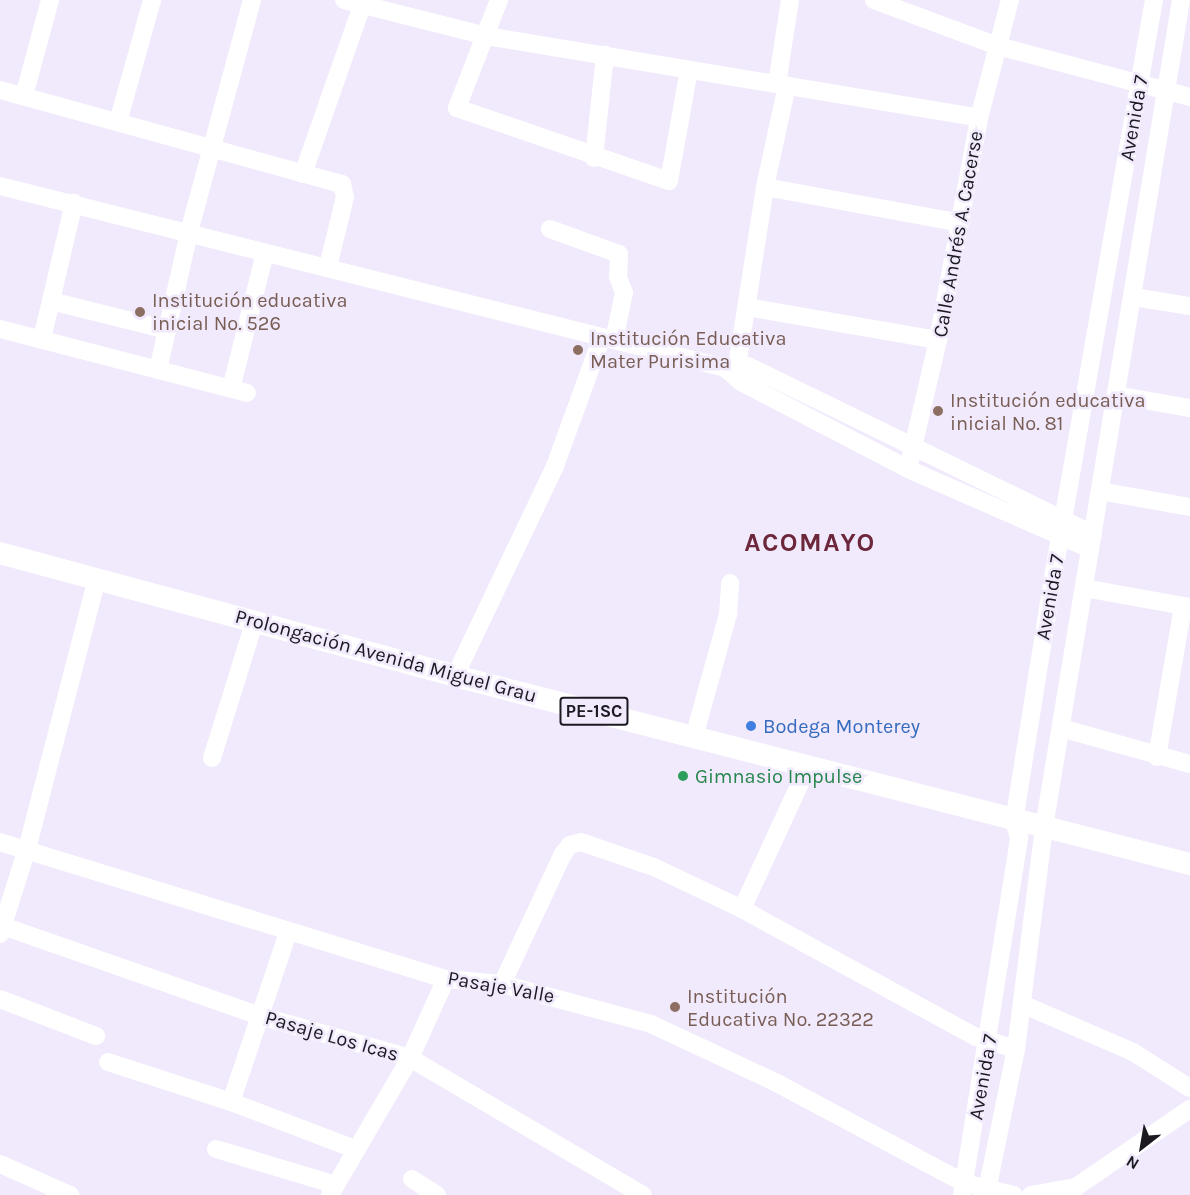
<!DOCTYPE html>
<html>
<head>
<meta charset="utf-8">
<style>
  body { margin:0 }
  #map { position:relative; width:1190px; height:1195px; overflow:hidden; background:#f1e9fc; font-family:Karla,sans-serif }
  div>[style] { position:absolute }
  .minor>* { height:18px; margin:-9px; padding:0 9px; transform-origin:9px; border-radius:9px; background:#fff }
  .major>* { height:22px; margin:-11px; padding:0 11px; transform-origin:11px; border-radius:11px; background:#fff }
  .dots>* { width:16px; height:16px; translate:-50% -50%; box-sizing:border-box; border:3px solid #f1e9fc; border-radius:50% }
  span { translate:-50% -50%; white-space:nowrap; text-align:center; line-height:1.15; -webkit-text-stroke:5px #f1e9fc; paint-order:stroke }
  .shield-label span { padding:2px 4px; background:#f1e9fc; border:2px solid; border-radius:4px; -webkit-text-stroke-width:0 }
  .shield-label { font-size:18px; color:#1c1921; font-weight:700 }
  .street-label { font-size:20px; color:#1c1921 }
  .education-label { font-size:20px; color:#785e54 }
  .left { translate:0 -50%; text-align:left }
  .shop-label { font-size:20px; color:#366cbe }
  .leisure-label { font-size:20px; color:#27864d }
  .district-label { font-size:26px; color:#6c273b; font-weight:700; letter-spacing:1.5px }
  .north { position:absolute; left:1112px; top:1117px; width:60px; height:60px; -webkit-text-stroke:4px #f1e9fc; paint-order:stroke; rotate:211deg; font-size:16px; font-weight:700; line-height:24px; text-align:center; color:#1c1921 }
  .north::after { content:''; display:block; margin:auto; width:21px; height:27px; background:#1c1921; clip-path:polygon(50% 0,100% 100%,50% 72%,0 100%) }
</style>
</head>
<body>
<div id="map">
  <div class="minor">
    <i style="left:344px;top:0;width:146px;rotate:14.2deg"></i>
    <i style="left:486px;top:36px;width:500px;rotate:9.4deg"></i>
    <i style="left:499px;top:0;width:116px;rotate:111.3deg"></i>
    <i style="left:457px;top:108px;width:224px;rotate:19deg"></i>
    <i style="left:669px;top:181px;width:113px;rotate:-79.8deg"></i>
    <i style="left:874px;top:0;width:132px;rotate:20.4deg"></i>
    <i style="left:998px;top:46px;width:199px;rotate:14.9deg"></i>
    <i style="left:777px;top:84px;width:85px;rotate:-81.2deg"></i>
    <i style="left:0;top:90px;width:355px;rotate:15.4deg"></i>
    <i style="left:342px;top:184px;width:13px;rotate:77deg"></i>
    <i style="left:345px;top:197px;width:72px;rotate:103.7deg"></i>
    <i style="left:24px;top:96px;width:99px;rotate:-74.8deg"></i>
    <i style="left:118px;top:122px;width:127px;rotate:-74.4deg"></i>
    <i style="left:594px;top:158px;width:104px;rotate:-83.9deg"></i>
    <i style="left:303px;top:174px;width:184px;rotate:-70.7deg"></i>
    <i style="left:0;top:186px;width:747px;rotate:14.09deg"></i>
    <i style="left:725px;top:368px;width:23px;rotate:-5deg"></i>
    <i style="left:748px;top:366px;width:384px;rotate:26deg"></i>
    <i style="left:765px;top:187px;width:199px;rotate:10.4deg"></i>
    <i style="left:550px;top:229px;width:73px;rotate:19.9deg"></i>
    <i style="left:619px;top:254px;width:23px;rotate:92deg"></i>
    <i style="left:618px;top:277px;width:17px;rotate:69deg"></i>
    <i style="left:624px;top:293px;width:48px;rotate:102deg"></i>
    <i style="left:1133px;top:297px;width:58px;rotate:9deg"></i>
    <i style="left:51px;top:301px;width:120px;rotate:14deg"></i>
    <i style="left:747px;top:307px;width:194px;rotate:9.8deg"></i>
    <i style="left:0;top:329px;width:255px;rotate:14.5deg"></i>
    <i style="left:42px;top:339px;width:140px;rotate:-76.8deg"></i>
    <i style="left:737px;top:366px;width:181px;rotate:-81.1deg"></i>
    <i style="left:765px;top:187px;width:104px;rotate:-77.8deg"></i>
    <i style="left:725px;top:368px;width:21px;rotate:41deg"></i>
    <i style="left:741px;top:382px;width:188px;rotate:27.5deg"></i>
    <i style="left:908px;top:469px;width:199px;rotate:23.7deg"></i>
    <i style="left:158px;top:370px;width:141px;rotate:-77.3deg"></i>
    <i style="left:189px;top:232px;width:240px;rotate:-74.8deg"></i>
    <i style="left:231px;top:389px;width:140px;rotate:-76deg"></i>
    <i style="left:1116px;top:395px;width:75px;rotate:10deg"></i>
    <i style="left:908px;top:469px;width:132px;rotate:-76.9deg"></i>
    <i style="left:938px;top:340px;width:226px;rotate:-79.5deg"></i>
    <i style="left:979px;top:118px;width:122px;rotate:-75.3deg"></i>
    <i style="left:1100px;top:491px;width:91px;rotate:10.1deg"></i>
    <i style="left:1084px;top:588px;width:108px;rotate:10.2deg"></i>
    <i style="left:455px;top:676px;width:233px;rotate:-64.5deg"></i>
    <i style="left:555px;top:466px;width:137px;rotate:-70deg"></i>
    <i style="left:1061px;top:728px;width:134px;rotate:15.6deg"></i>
    <i style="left:694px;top:737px;width:128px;rotate:-74.5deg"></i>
    <i style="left:728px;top:614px;width:31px;rotate:-86deg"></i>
    <i style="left:1157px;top:757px;width:153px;rotate:-80.2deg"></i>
    <i style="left:212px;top:758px;width:145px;rotate:-72.7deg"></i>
    <i style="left:0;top:842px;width:467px;rotate:17.1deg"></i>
    <i style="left:446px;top:979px;width:56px;rotate:5.1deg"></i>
    <i style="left:502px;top:984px;width:154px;rotate:15deg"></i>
    <i style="left:651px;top:1024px;width:137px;rotate:25.1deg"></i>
    <i style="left:775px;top:1082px;width:214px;rotate:28.1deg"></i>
    <i style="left:964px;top:1183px;width:51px;rotate:13.5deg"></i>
    <i style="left:742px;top:909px;width:157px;rotate:-65.2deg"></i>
    <i style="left:0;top:925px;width:275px;rotate:19.3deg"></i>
    <i style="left:260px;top:1016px;width:156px;rotate:15.6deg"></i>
    <i style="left:410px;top:1058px;width:270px;rotate:30.5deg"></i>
    <i style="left:0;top:934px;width:89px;rotate:-72.4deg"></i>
    <i style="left:27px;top:849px;width:279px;rotate:-75.5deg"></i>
    <i style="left:502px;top:984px;width:144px;rotate:-64.9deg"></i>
    <i style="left:563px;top:854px;width:11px;rotate:-52deg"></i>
    <i style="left:570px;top:845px;width:11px;rotate:-15deg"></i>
    <i style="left:581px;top:842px;width:79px;rotate:19.1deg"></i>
    <i style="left:656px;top:868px;width:95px;rotate:25.5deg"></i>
    <i style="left:742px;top:909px;width:267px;rotate:28.7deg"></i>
    <i style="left:976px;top:1037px;width:42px;rotate:16.7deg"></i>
    <i style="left:0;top:999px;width:103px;rotate:21.1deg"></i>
    <i style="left:1022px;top:1004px;width:121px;rotate:23.4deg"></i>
    <i style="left:1133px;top:1052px;width:67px;rotate:32.3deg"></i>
    <i style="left:108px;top:1062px;width:129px;rotate:18deg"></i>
    <i style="left:231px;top:1102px;width:133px;rotate:20.8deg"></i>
    <i style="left:231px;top:1102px;width:178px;rotate:-71.4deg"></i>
    <i style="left:216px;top:1149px;width:125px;rotate:16.7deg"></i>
    <i style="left:0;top:1164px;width:77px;rotate:23.9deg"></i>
    <i style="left:412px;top:1179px;width:30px;rotate:33deg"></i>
    <i style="left:330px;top:1195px;width:159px;rotate:-59.7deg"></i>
    <i style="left:410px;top:1058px;width:87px;rotate:-65.5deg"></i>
    <i style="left:962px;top:1195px;width:362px;rotate:-80.9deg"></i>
    <i style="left:1019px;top:838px;width:18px;rotate:-106deg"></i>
    <i style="left:1014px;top:821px;width:241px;rotate:-80.9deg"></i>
    <i style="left:1052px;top:583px;width:592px;rotate:-80.08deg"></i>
    <i style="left:986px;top:1195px;width:149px;rotate:-78.4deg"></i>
    <i style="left:1016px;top:1049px;width:224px;rotate:-82.8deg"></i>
    <i style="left:1044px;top:827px;width:838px;rotate:-80.59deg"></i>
    <i style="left:1031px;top:1195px;width:46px;rotate:-10.1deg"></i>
    <i style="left:1076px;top:1187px;width:138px;rotate:-34.4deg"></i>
  </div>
  <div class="major">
    <i style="left:0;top:553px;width:471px;rotate:15.1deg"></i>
    <i style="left:455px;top:676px;width:759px;rotate:14.35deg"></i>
  </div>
  <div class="dots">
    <i style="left:140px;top:312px;background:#8d6e63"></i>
    <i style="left:578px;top:350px;background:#8d6e63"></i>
    <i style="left:938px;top:411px;background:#8d6e63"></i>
    <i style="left:751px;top:726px;background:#3f7fe0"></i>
    <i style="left:683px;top:776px;background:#2e9e5b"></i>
    <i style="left:675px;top:1007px;background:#8d6e63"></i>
  </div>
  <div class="shield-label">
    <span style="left:594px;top:711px">PE-1SC</span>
  </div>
  <div class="street-label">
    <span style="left:1134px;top:118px;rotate:-80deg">Avenida 7</span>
    <span style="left:958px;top:234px;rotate:-80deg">Calle Andrés A. Cacerse</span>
    <span style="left:1050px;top:597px;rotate:-80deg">Avenida 7</span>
    <span style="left:386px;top:656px;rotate:15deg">Prolongación Avenida Miguel Grau</span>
    <span style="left:501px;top:987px;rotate:10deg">Pasaje Valle</span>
    <span style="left:332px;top:1036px;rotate:16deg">Pasaje Los Icas</span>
    <span style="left:983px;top:1077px;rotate:-80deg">Avenida 7</span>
  </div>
  <div class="education-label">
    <span class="left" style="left:152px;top:312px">Institución educativa<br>inicial No. 526</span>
    <span class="left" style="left:590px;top:350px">Institución Educativa<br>Mater Purisima</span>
    <span class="left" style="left:950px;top:412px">Institución educativa<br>inicial No. 81</span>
    <span class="left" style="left:687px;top:1008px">Institución<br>Educativa No. 22322</span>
  </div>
  <div class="shop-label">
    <span class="left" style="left:763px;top:726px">Bodega Monterey</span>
  </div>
  <div class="leisure-label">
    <span class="left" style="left:695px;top:776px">Gimnasio Impulse</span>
  </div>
  <div class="district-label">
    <span style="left:810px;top:543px">ACOMAYO</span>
  </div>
  <div class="north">N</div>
</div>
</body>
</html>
